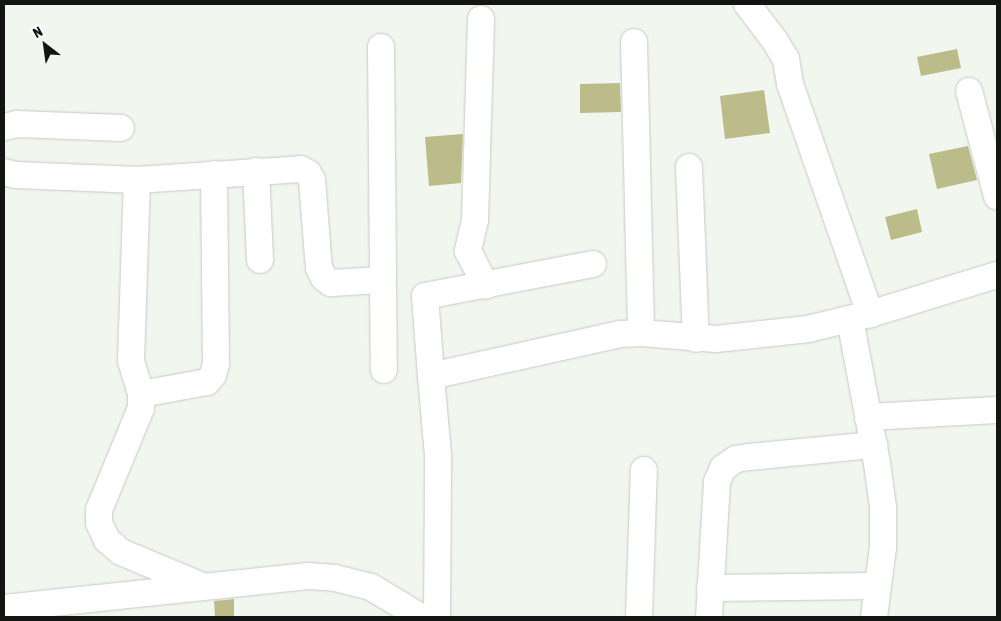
<!DOCTYPE html>
<html>
<head>
<meta charset="utf-8">
<style>
  body { margin:0 }
  #map { position:relative; width:1001px; height:621px; overflow:hidden; background:#f1f6ef; font-family:"Asap Condensed",sans-serif }
  div>[style] { position:absolute }
  .building>* { inset:0; background:#bcbc8a }
  .roads { filter:drop-shadow(0 0 1px #c6ccc5) drop-shadow(0 0 1px #c6ccc5) }
  .minor>* { height:26px; margin:-13px; padding:0 13px; transform-origin:13px; border-radius:13px; background:#fff }
  span { translate:-50% -50%; white-space:nowrap; text-align:center; line-height:1.15; -webkit-text-stroke:4px #fff; paint-order:stroke }
  .frame { position:absolute; inset:0; border:5px solid #131512; pointer-events:none }
  .north { position:absolute; left:20px; top:20px; width:50px; height:50px; -webkit-text-stroke:4px #fff; paint-order:stroke; rotate:330deg; font-size:14px; font-weight:700; line-height:20px; text-align:center; color:#131512 }
  .north::after { content:''; display:block; margin:auto; width:18px; height:22px; background:#131512; clip-path:polygon(50% 0,100% 100%,50% 72%,0 100%) }
</style>
</head>
<body>
<div id="map">
  <div class="building">
    <i style="clip-path:polygon(957px 49px,961px 68px,921px 76px,917px 57px)"></i>
    <i style="clip-path:polygon(620px 83px,621px 112px,580px 113px,580px 84px)"></i>
    <i style="clip-path:polygon(764px 90px,770px 133px,725px 139px,720px 96px)"></i>
    <i style="clip-path:polygon(463px 134px,461px 183px,429px 186px,425px 137px)"></i>
    <i style="clip-path:polygon(968px 146px,977px 180px,937px 189px,929px 154px)"></i>
    <i style="clip-path:polygon(917px 209px,922px 232px,891px 240px,885px 217px)"></i>
    <i style="clip-path:polygon(234px 599px,234px 617px,215px 617px,214px 601px)"></i>
  </div>
  <div class="roads">
    <div class="minor">
      <i style="left:747px;top:4px;width:46px;rotate:52.9deg"></i>
      <i style="left:775px;top:41px;width:21px;rotate:59deg"></i>
      <i style="left:786px;top:59px;width:25px;rotate:81deg"></i>
      <i style="left:790px;top:84px;width:244px;rotate:70.8deg"></i>
      <i style="left:481px;top:19px;width:201px;rotate:91.7deg"></i>
      <i style="left:475px;top:220px;width:32px;rotate:103deg"></i>
      <i style="left:468px;top:251px;width:39px;rotate:63deg"></i>
      <i style="left:634px;top:42px;width:291px;rotate:88.6deg"></i>
      <i style="left:381px;top:47px;width:323px;rotate:89.5deg"></i>
      <i style="left:969px;top:91px;width:109px;rotate:75.1deg"></i>
      <i style="left:4px;top:127px;width:13px;rotate:-13deg"></i>
      <i style="left:17px;top:124px;width:104px;rotate:2.2deg"></i>
      <i style="left:689px;top:167px;width:172px;rotate:87.7deg"></i>
      <i style="left:256px;top:171px;width:89px;rotate:87.4deg"></i>
      <i style="left:4px;top:172px;width:12px;rotate:14deg"></i>
      <i style="left:16px;top:175px;width:121px;rotate:2.4deg"></i>
      <i style="left:137px;top:180px;width:164px;rotate:-3.8deg"></i>
      <i style="left:301px;top:169px;width:8px;rotate:30deg"></i>
      <i style="left:308px;top:173px;width:8px;rotate:60deg"></i>
      <i style="left:312px;top:180px;width:88px;rotate:85.5deg"></i>
      <i style="left:319px;top:268px;width:11px;rotate:63deg"></i>
      <i style="left:324px;top:278px;width:9px;rotate:36deg"></i>
      <i style="left:331px;top:283px;width:51px;rotate:-3.4deg"></i>
      <i style="left:137px;top:180px;width:181px;rotate:91.9deg"></i>
      <i style="left:131px;top:361px;width:34px;rotate:73deg"></i>
      <i style="left:141px;top:394px;width:14px;rotate:90deg"></i>
      <i style="left:141px;top:408px;width:110px;rotate:112.4deg"></i>
      <i style="left:99px;top:510px;width:13px;rotate:90deg"></i>
      <i style="left:99px;top:523px;width:19px;rotate:65deg"></i>
      <i style="left:107px;top:540px;width:18px;rotate:41deg"></i>
      <i style="left:121px;top:552px;width:88px;rotate:22.8deg"></i>
      <i style="left:850px;top:319px;width:147px;rotate:79.4deg"></i>
      <i style="left:877px;top:463px;width:44px;rotate:82.2deg"></i>
      <i style="left:883px;top:507px;width:40px;rotate:90deg"></i>
      <i style="left:883px;top:547px;width:71px;rotate:97.3deg"></i>
      <i style="left:431px;top:376px;width:80px;rotate:-94.3deg"></i>
      <i style="left:425px;top:296px;width:171px;rotate:-10.8deg"></i>
      <i style="left:141px;top:394px;width:67px;rotate:-10.3deg"></i>
      <i style="left:207px;top:382px;width:9px;rotate:-49deg"></i>
      <i style="left:213px;top:375px;width:11px;rotate:-75deg"></i>
      <i style="left:216px;top:364px;width:190px;rotate:-90.6deg"></i>
      <i style="left:868px;top:417px;width:129px;rotate:-3.1deg"></i>
      <i style="left:710px;top:588px;width:168px;rotate:-0.7deg"></i>
      <i style="left:4px;top:608px;width:306px;rotate:-6deg"></i>
      <i style="left:308px;top:576px;width:27px;rotate:4deg"></i>
      <i style="left:335px;top:578px;width:37px;rotate:14deg"></i>
      <i style="left:371px;top:587px;width:58px;rotate:31deg"></i>
      <i style="left:437px;top:617px;width:162px;rotate:-89.6deg"></i>
      <i style="left:438px;top:455px;width:79px;rotate:-95.1deg"></i>
      <i style="left:431px;top:376px;width:194px;rotate:-12.5deg"></i>
      <i style="left:620px;top:334px;width:21px;rotate:-3deg"></i>
      <i style="left:641px;top:333px;width:75px;rotate:4.6deg"></i>
      <i style="left:716px;top:339px;width:93px;rotate:-6.2deg"></i>
      <i style="left:808px;top:329px;width:64px;rotate:-13.6deg"></i>
      <i style="left:870px;top:314px;width:133px;rotate:-17.1deg"></i>
      <i style="left:639px;top:617px;width:147px;rotate:-88.1deg"></i>
      <i style="left:709px;top:617px;width:135px;rotate:-86.6deg"></i>
      <i style="left:717px;top:482px;width:15px;rotate:-67deg"></i>
      <i style="left:723px;top:468px;width:16px;rotate:-35deg"></i>
      <i style="left:736px;top:459px;width:13px;rotate:-9deg"></i>
      <i style="left:749px;top:457px;width:126px;rotate:-5.5deg"></i>
    </div>
  </div>
  <div class="frame"></div>
  <div class="north">N</div>
</div>
</body>
</html>
